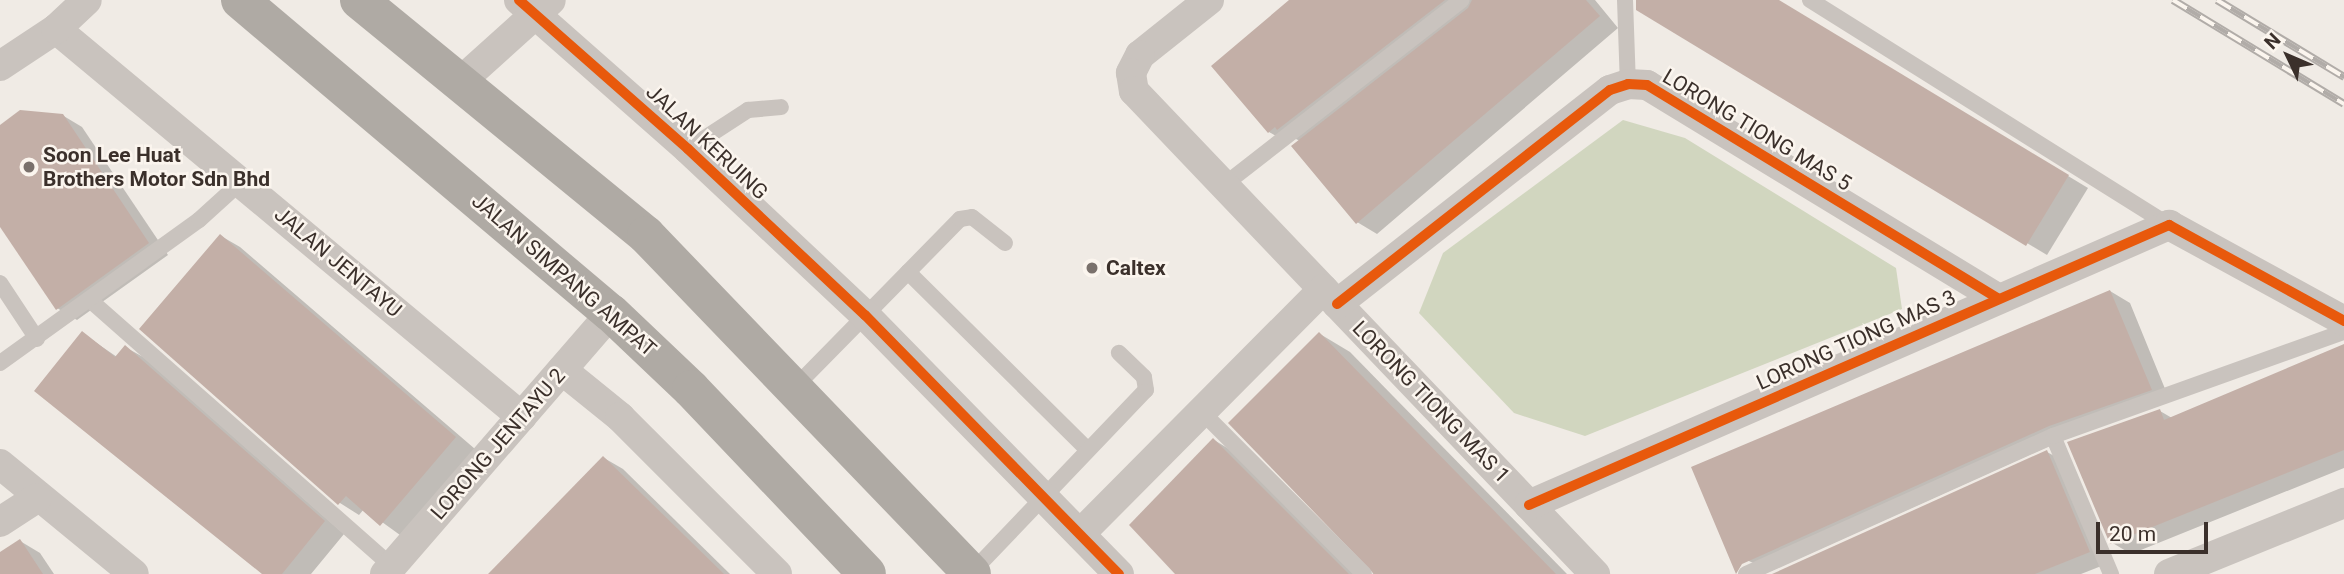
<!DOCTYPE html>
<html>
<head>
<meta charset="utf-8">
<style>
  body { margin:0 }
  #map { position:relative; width:2344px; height:574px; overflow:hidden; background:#f0ebe5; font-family:Roboto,sans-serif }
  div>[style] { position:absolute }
  .green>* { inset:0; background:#d1d6bf }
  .shadow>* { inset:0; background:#0003 }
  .building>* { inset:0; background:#c3afa7 }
  .lane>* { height:16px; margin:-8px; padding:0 8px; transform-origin:8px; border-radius:8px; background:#c9c3be }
  .street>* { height:30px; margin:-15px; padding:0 15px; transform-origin:15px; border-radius:15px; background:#c9c3be }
  .highway>* { height:38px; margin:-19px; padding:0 19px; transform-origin:19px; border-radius:19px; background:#afaaa4 }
  .rail>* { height:8px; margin-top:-4px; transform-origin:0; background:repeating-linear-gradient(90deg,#fbf5ee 0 16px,#b1aca8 0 32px); box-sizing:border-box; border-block:2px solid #b1aca8 }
  .cycleway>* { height:10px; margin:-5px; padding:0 5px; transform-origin:5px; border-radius:5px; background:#e8590c }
  .dots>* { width:19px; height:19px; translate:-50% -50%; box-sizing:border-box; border:4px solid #fbf5ee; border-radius:50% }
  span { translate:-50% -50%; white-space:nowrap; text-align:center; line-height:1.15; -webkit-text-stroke:5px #fbf5ee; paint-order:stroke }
  .street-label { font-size:21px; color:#3b302b }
  .poi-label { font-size:21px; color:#3b302b; font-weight:700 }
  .left { translate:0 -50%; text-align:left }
  .north { position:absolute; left:2253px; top:21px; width:70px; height:70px; -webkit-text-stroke:5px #fbf5ee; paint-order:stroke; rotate:314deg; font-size:19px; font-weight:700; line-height:28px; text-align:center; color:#3b302b }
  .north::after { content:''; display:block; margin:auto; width:24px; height:32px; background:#3b302b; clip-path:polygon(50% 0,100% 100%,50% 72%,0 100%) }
  .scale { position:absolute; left:2096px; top:522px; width:112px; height:32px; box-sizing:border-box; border:4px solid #3b302b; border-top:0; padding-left:9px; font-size:21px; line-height:24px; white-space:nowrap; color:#3b302b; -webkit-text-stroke:5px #fbf5ee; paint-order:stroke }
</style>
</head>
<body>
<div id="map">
  <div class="green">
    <i style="clip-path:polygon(1623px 120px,1685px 138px,1896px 268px,1902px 309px,1585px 436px,1514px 413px,1419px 313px,1443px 253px)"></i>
  </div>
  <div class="shadow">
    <i style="clip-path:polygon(1292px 0,1595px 0,1618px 28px,1377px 234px,1357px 222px,1300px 141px,1294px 138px,1288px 143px,1269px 132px)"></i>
    <i style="clip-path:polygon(1638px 0,1777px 0,2088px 188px,2047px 255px,1638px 9px)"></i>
    <i style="clip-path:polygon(62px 115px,82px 127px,168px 255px,77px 320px,57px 308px,0 224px,0 127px)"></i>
    <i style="clip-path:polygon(221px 236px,240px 247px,475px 449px,400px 535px,364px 509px,359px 515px,340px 503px,141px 329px)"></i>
    <i style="clip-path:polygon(2110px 291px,2130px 303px,2170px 401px,2069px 437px,1771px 571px,1729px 552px)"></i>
    <i style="clip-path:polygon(82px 333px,117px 357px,125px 347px,145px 358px,344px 534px,311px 574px,265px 574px)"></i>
    <i style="clip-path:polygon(1320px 334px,1350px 352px,1567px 574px,1373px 574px)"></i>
    <i style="clip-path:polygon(2344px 346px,2344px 468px,2131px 554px,2111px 542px,2160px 411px,2172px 418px)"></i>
    <i style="clip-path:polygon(1214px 440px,1244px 458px,1360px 574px,1178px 574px)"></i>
    <i style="clip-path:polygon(2047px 452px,2067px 463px,2109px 563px,2081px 574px,1776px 574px)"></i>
    <i style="clip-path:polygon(604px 458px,623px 469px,730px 574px,490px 574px)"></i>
    <i style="clip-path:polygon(20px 541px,40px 553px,54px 574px,0 574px,0 554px)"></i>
  </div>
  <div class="building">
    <i style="clip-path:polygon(1289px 0,1445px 0,1277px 130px,1275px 127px,1268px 133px,1211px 66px)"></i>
    <i style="clip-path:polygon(1472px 0,1586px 0,1600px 16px,1356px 224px,1291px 146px,1468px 8px)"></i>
    <i style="clip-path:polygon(1636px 0,1779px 0,2069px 175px,2026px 246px,1636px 10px)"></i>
    <i style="clip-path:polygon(20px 110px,63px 114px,149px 243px,56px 310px,0 227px,0 125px)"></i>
    <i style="clip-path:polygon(220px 234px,456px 437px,380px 526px,346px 496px,338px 505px,139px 329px)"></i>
    <i style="clip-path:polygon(2110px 290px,2152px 390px,2049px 426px,1742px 564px,1736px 574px,1691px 467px)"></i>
    <i style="clip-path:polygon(82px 331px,115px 357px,125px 345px,325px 521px,282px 574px,262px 574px,34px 391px)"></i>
    <i style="clip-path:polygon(1319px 332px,1556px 574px,1374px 574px,1228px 423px)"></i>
    <i style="clip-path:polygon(2344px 344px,2344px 450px,2110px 544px,2067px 442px,2160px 409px,2164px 420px)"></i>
    <i style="clip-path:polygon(1213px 438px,1349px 574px,1175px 574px,1129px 525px)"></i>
    <i style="clip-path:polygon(2047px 450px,2090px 552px,2035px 574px,1772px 574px)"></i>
    <i style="clip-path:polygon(603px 456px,724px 574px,488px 574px)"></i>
    <i style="clip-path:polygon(20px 539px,43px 574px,0 574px,0 552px)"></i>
  </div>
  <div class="lane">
    <i style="left:1625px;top:0;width:84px;rotate:88deg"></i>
    <i style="left:1810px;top:0;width:424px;rotate:32.1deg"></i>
    <i style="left:688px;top:149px;width:72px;rotate:-33deg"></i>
    <i style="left:748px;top:110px;width:33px;rotate:-5deg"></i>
    <i style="left:1224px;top:185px;width:301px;rotate:-37.9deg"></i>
    <i style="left:908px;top:272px;width:252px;rotate:44.7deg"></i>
    <i style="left:0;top:283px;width:67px;rotate:56.5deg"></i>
    <i style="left:91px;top:301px;width:401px;rotate:41.4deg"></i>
    <i style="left:0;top:363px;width:245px;rotate:-35.7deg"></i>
    <i style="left:199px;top:220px;width:58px;rotate:-42.2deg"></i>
    <i style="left:794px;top:388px;width:237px;rotate:-45.5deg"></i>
    <i style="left:960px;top:219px;width:12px;rotate:-9deg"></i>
    <i style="left:972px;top:217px;width:42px;rotate:38.2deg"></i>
    <i style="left:1202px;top:412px;width:229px;rotate:45deg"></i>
    <i style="left:2053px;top:436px;width:150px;rotate:67.2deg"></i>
    <i style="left:971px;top:573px;width:253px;rotate:-46.3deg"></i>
    <i style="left:1146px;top:390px;width:13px;rotate:-99deg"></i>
    <i style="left:1144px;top:377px;width:35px;rotate:-136deg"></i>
    <i style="left:1746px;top:574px;width:337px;rotate:-24.2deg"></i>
    <i style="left:2053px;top:436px;width:309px;rotate:-19.7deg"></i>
  </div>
  <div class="street">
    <i style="left:519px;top:0;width:225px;rotate:41.4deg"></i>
    <i style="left:688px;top:149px;width:243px;rotate:43.2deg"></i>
    <i style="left:865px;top:315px;width:363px;rotate:45.6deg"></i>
    <i style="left:1209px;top:0;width:88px;rotate:141.4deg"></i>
    <i style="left:1140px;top:55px;width:20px;rotate:117deg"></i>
    <i style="left:1131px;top:73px;width:18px;rotate:81deg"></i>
    <i style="left:1134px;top:91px;width:668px;rotate:46.34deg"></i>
    <i style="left:56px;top:29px;width:606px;rotate:39.78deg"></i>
    <i style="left:0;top:66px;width:67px;rotate:-33.5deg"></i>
    <i style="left:56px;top:29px;width:42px;rotate:-43.1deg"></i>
    <i style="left:460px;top:82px;width:122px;rotate:-42deg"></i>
    <i style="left:1337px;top:304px;width:347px;rotate:-38.1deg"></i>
    <i style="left:1610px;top:90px;width:19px;rotate:-18deg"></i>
    <i style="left:1628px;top:84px;width:19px;rotate:3deg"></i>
    <i style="left:1647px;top:85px;width:410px;rotate:31.3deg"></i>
    <i style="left:562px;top:370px;width:75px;rotate:39deg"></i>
    <i style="left:620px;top:417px;width:222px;rotate:45deg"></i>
    <i style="left:0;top:464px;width:173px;rotate:39.4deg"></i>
    <i style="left:1529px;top:505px;width:699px;rotate:-23.63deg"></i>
    <i style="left:2169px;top:225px;width:200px;rotate:28.7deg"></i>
    <i style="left:0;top:522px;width:44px;rotate:-33deg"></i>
    <i style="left:1080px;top:534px;width:345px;rotate:-45.2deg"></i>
    <i style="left:385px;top:574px;width:345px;rotate:-49.1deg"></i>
    <i style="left:2169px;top:574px;width:189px;rotate:-22.1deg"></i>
  </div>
  <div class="highway">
    <i style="left:240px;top:0;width:485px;rotate:40.2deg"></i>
    <i style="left:611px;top:313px;width:110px;rotate:43.5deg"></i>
    <i style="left:691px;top:389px;width:255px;rotate:46.4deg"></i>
    <i style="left:359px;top:0;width:371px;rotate:39.3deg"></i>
    <i style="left:646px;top:235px;width:470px;rotate:46.1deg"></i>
  </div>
  <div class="rail">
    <i style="left:2173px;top:0;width:200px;rotate:31.3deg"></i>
    <i style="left:2217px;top:0;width:149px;rotate:31.2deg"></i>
  </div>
  <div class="cycleway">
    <i style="left:519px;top:0;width:225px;rotate:41.4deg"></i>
    <i style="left:688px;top:149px;width:243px;rotate:43.2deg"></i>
    <i style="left:865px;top:315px;width:363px;rotate:45.6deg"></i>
    <i style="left:1337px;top:304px;width:347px;rotate:-38.1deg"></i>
    <i style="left:1610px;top:90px;width:19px;rotate:-18deg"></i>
    <i style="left:1628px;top:84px;width:19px;rotate:3deg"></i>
    <i style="left:1647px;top:85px;width:410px;rotate:31.3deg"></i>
    <i style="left:1529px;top:505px;width:699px;rotate:-23.63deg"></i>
    <i style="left:2169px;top:225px;width:200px;rotate:28.7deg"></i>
  </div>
  <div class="dots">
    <i style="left:29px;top:167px;background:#7a716c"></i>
    <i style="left:1092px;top:268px;background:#7a716c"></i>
  </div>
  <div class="street-label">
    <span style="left:1757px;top:130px;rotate:31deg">LORONG TIONG MAS 5</span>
    <span style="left:707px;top:142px;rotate:43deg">JALAN KERUING</span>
    <span style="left:338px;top:262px;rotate:40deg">JALAN JENTAYU</span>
    <span style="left:564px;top:275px;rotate:41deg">JALAN SIMPANG AMPAT</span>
    <span style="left:1856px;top:340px;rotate:-24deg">LORONG TIONG MAS 3</span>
    <span style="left:1431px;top:402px;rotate:46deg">LORONG TIONG MAS 1</span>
    <span style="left:498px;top:444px;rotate:-49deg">LORONG JENTAYU 2</span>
  </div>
  <div class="poi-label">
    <span class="left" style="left:43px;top:167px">Soon Lee Huat<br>Brothers Motor Sdn Bhd</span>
    <span class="left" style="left:1106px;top:268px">Caltex</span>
  </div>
  <div class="north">N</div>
  <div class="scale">20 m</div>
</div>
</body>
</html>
